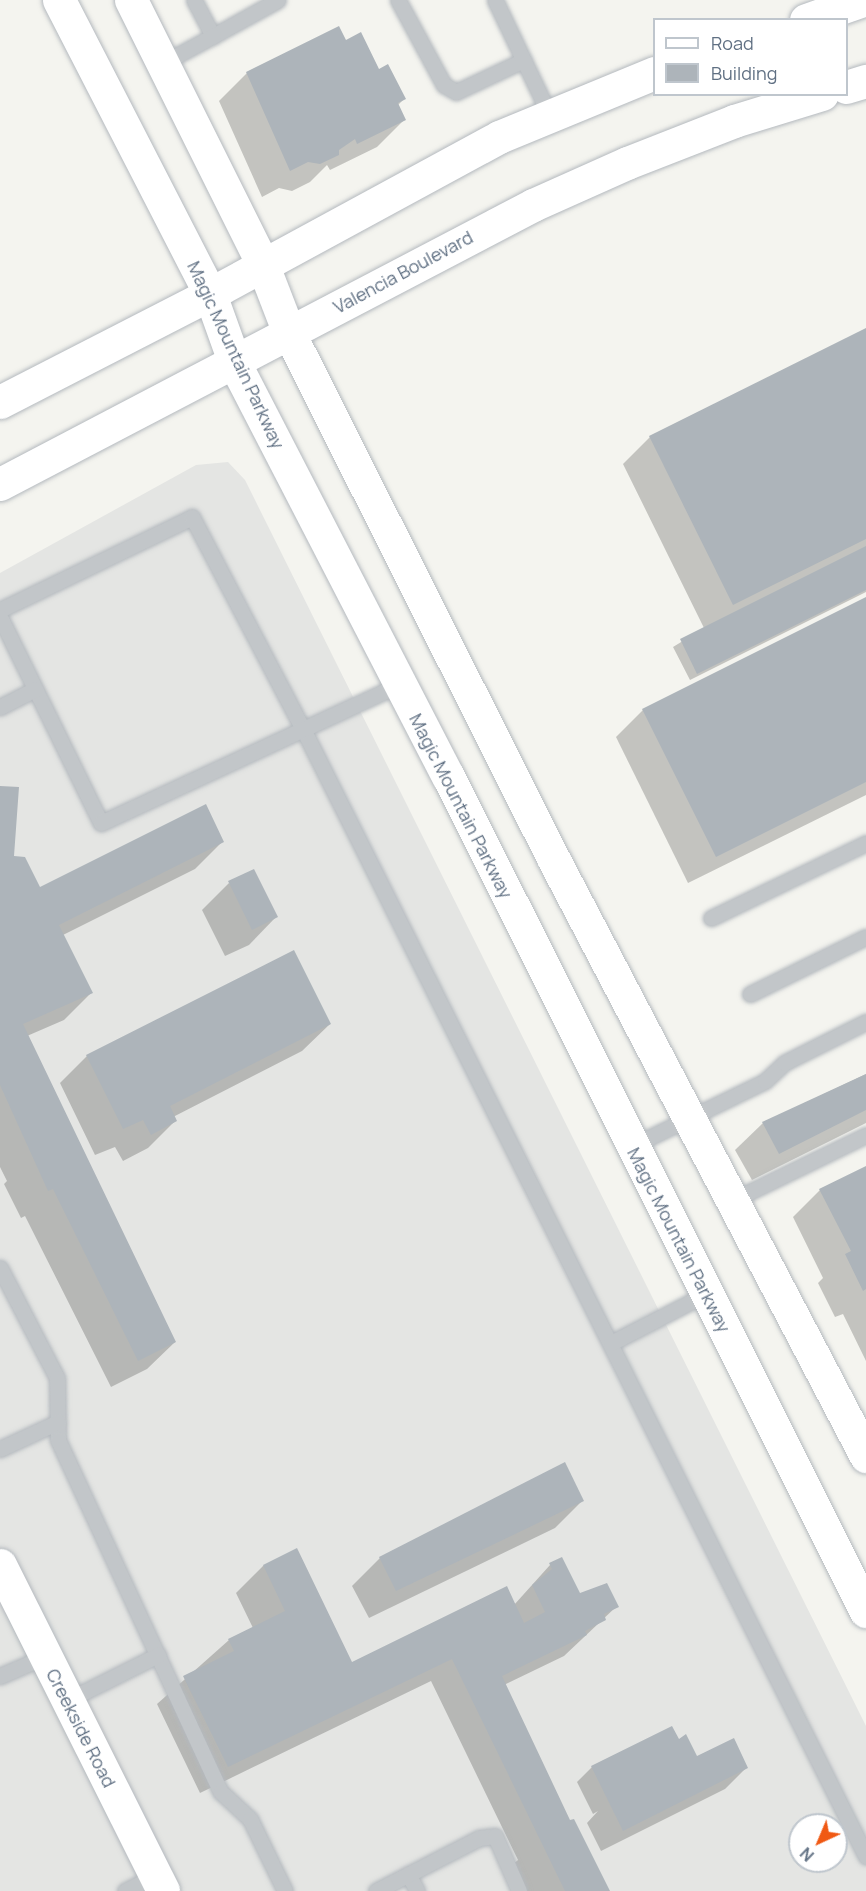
<!DOCTYPE html>
<html>
<head>
<meta charset="utf-8">
<style>
  body { margin:0 }
  #map { position:relative; width:866px; height:1891px; overflow:hidden; background:#f4f4ef; font-family:Manrope,sans-serif }
  div>[style] { position:absolute }
  .built>* { inset:0; background:#e4e5e3 }
  .shadow>* { inset:0; background:#0003 }
  .building>* { inset:0; background:#adb4ba }
  .roads { filter:drop-shadow(0 0 2px #b4b9be) drop-shadow(0 0 2px #b4b9be) }
  .lane>* { height:15px; margin:-7.5px; padding:0 7.5px; transform-origin:7.5px; border-radius:7.5px; background:#c2c6c9 }
  .secondary>* { height:33px; margin:-16.5px; padding:0 16.5px; transform-origin:16.5px; border-radius:16.5px; background:#fff }
  .primary>* { height:33px; margin:-16.5px; padding:0 16.5px; transform-origin:16.5px; border-radius:16.5px; background:#fff }
  span { translate:-50% -50%; white-space:nowrap; text-align:center; line-height:1.15; -webkit-text-stroke:6px #fff; paint-order:stroke }
  .street-label { font-size:18px; color:#607083 }
  .legend { position:absolute; left:653px; top:18px; width:195px; height:78px; box-sizing:border-box; background:#fff; border:2px solid #bfc6cd; margin:0; padding:8px 10px; list-style:none; font-size:18px; color:#607083 }
  .legend li { display:flex; align-items:center; gap:12px; height:30px }
  .legend b { width:30px; border:2px solid #bfc6cd }
  .north { position:absolute; left:788px; top:1813px; width:60px; height:60px; box-sizing:border-box; background:#fff; border:2px solid #bfc6cd; border-radius:50%; rotate:224deg; font-size:16px; font-weight:700; line-height:24px; text-align:center; color:#607083 }
  .north::after { content:''; display:block; margin:auto; width:21px; height:27px; background:#f05913; clip-path:polygon(50% 0,100% 100%,50% 72%,0 100%) }
</style>
</head>
<body>
<div id="map">
  <div class="built">
    <i style="clip-path:polygon(evenodd,228px 462px,245px 480px,866px 1726px,866px 1891px,0 1891px,0 573px,196px 465px,228px 462px,800px 1825px,836px 1825px,836px 1861px,800px 1861px,800px 1825px)"></i>
  </div>
  <div class="shadow">
    <i style="clip-path:polygon(345px 42px,404px 99px,397px 106px,404px 120px,377px 147px,330px 170px,327px 165px,310px 182px,292px 191px,279px 188px,262px 197px,219px 101px,247px 73px)"></i>
    <i style="clip-path:polygon(866px 330px,866px 592px,690px 680px,673px 647px,704px 628px,623px 464px,650px 437px)"></i>
    <i style="clip-path:polygon(866px 599px,866px 795px,688px 883px,616px 737px,643px 710px)"></i>
    <i style="clip-path:polygon(0 788px,13px 858px,40px 889px,222px 842px,195px 869px,63px 935px,91px 993px,64px 1020px,27px 1036px,175px 1342px,147px 1369px,111px 1387px,25px 1216px,21px 1218px,4px 1184px,7px 1181px,0 1167px)"></i>
    <i style="clip-path:polygon(229px 883px,276px 917px,249px 945px,225px 956px,202px 910px)"></i>
    <i style="clip-path:polygon(330px 1024px,302px 1051px,173px 1117px,175px 1121px,148px 1148px,123px 1161px,115px 1147px,95px 1155px,60px 1083px,87px 1056px)"></i>
    <i style="clip-path:polygon(866px 1074px,866px 1123px,752px 1180px,735px 1150px,763px 1123px)"></i>
    <i style="clip-path:polygon(866px 1167px,866px 1361px,843px 1314px,835px 1317px,818px 1283px,823px 1278px,793px 1217px,820px 1190px)"></i>
    <i style="clip-path:polygon(582px 1501px,555px 1528px,369px 1618px,352px 1586px,380px 1558px)"></i>
    <i style="clip-path:polygon(296px 1550px,351px 1664px,514px 1605px,550px 1565px,562px 1559px,580px 1595px,617px 1606px,564px 1656px,504px 1685px,568px 1820px,608px 1891px,524px 1891px,512px 1865px,518px 1860px,431px 1681px,200px 1793px,157px 1704px,229px 1640px,253px 1628px,236px 1593px,263px 1566px)"></i>
    <i style="clip-path:polygon(678px 1741px,695px 1756px,746px 1768px,725px 1789px,601px 1851px,587px 1823px,598px 1811px,593px 1814px,577px 1782px,592px 1767px)"></i>
  </div>
  <div class="building">
    <i style="clip-path:polygon(339px 26px,346px 40px,361px 32px,379px 69px,388px 64px,406px 99px,398px 103px,406px 120px,357px 144px,355px 139px,339px 150px,339px 155px,320px 164px,308px 162px,290px 171px,246px 72px)"></i>
    <i style="clip-path:polygon(866px 328px,866px 539px,733px 605px,649px 436px)"></i>
    <i style="clip-path:polygon(866px 546px,866px 590px,697px 674px,680px 639px)"></i>
    <i style="clip-path:polygon(866px 597px,866px 782px,716px 857px,642px 709px)"></i>
    <i style="clip-path:polygon(0 786px,19px 787px,14px 856px,25px 857px,40px 887px,206px 804px,224px 842px,59px 925px,93px 993px,23px 1024px,176px 1342px,138px 1361px,53px 1189px,48px 1191px,0 1085px)"></i>
    <i style="clip-path:polygon(254px 869px,278px 917px,252px 930px,228px 881px)"></i>
    <i style="clip-path:polygon(294px 950px,331px 1024px,170px 1106px,177px 1121px,151px 1135px,143px 1120px,123px 1129px,86px 1055px)"></i>
    <i style="clip-path:polygon(866px 1074px,866px 1110px,779px 1154px,762px 1122px)"></i>
    <i style="clip-path:polygon(866px 1166px,866px 1289px,863px 1291px,845px 1254px,851px 1251px,819px 1189px)"></i>
    <i style="clip-path:polygon(565px 1462px,584px 1501px,396px 1591px,379px 1557px)"></i>
    <i style="clip-path:polygon(297px 1548px,352px 1662px,507px 1586px,524px 1623px,545px 1612px,532px 1585px,552px 1569px,549px 1563px,562px 1557px,580px 1593px,607px 1583px,619px 1607px,604px 1614px,606px 1620px,585px 1631px,587px 1635px,502px 1676px,570px 1820px,574px 1819px,610px 1891px,565px 1891px,452px 1659px,228px 1767px,183px 1676px,234px 1651px,228px 1639px,285px 1611px,263px 1565px)"></i>
    <i style="clip-path:polygon(672px 1726px,679px 1739px,686px 1734px,697px 1756px,734px 1738px,748px 1768px,623px 1831px,591px 1766px)"></i>
  </div>
  <div class="roads">
    <div class="lane">
      <i style="left:194px;top:0;width:41px;rotate:62.2deg"></i>
      <i style="left:213px;top:36px;width:74px;rotate:-29deg"></i>
      <i style="left:398px;top:0;width:97px;rotate:61.6deg"></i>
      <i style="left:444px;top:85px;width:14px;rotate:30deg"></i>
      <i style="left:456px;top:92px;width:75px;rotate:-25.2deg"></i>
      <i style="left:495px;top:0;width:128px;rotate:64.6deg"></i>
      <i style="left:163px;top:63px;width:57px;rotate:-28.4deg"></i>
      <i style="left:0;top:610px;width:213px;rotate:-25.8deg"></i>
      <i style="left:192px;top:517px;width:242px;rotate:62.4deg"></i>
      <i style="left:304px;top:731px;width:1258px;rotate:63.46deg"></i>
      <i style="left:0;top:617px;width:229px;rotate:63.9deg"></i>
      <i style="left:101px;top:823px;width:327px;rotate:-24.9deg"></i>
      <i style="left:0;top:707px;width:39px;rotate:-27deg"></i>
      <i style="left:711px;top:918px;width:172px;rotate:-25.8deg"></i>
      <i style="left:750px;top:994px;width:129px;rotate:-26.2deg"></i>
      <i style="left:632px;top:1146px;width:148px;rotate:-26deg"></i>
      <i style="left:765px;top:1081px;width:26px;rotate:-43deg"></i>
      <i style="left:784px;top:1063px;width:92px;rotate:-26.6deg"></i>
      <i style="left:733px;top:1200px;width:148px;rotate:-26deg"></i>
      <i style="left:0;top:1268px;width:124px;rotate:62.6deg"></i>
      <i style="left:57px;top:1378px;width:62px;rotate:89.1deg"></i>
      <i style="left:58px;top:1440px;width:388px;rotate:65.2deg"></i>
      <i style="left:221px;top:1792px;width:40px;rotate:43deg"></i>
      <i style="left:250px;top:1819px;width:80px;rotate:64.1deg"></i>
      <i style="left:611px;top:1343px;width:107px;rotate:-27.3deg"></i>
      <i style="left:0;top:1449px;width:64px;rotate:-25deg"></i>
      <i style="left:0;top:1676px;width:50px;rotate:-23.5deg"></i>
      <i style="left:68px;top:1700px;width:101px;rotate:-26.6deg"></i>
      <i style="left:408px;top:1874px;width:19px;rotate:62deg"></i>
      <i style="left:125px;top:1891px;width:34px;rotate:-27deg"></i>
      <i style="left:376px;top:1891px;width:116px;rotate:-27.2deg"></i>
      <i style="left:479px;top:1838px;width:16px;rotate:-7deg"></i>
      <i style="left:495px;top:1836px;width:60px;rotate:66.4deg"></i>
    </div>
    <div class="secondary">
      <i style="left:0;top:1565px;width:364px;rotate:63.4deg"></i>
    </div>
    <div class="primary">
      <i style="left:59px;top:0;width:331px;rotate:62.8deg"></i>
      <i style="left:210px;top:294px;width:74px;rotate:70.3deg"></i>
      <i style="left:235px;top:364px;width:464px;rotate:62.7deg"></i>
      <i style="left:448px;top:776px;width:934px;rotate:63.41deg"></i>
      <i style="left:131px;top:0;width:294px;rotate:63.5deg"></i>
      <i style="left:262px;top:263px;width:75px;rotate:68.9deg"></i>
      <i style="left:289px;top:333px;width:590px;rotate:63.3deg"></i>
      <i style="left:554px;top:860px;width:673px;rotate:62.37deg"></i>
      <i style="left:806px;top:20px;width:60px;rotate:-19.3deg"></i>
      <i style="left:846px;top:87px;width:21px;rotate:-17deg"></i>
      <i style="left:0;top:402px;width:236px;rotate:-27.2deg"></i>
      <i style="left:210px;top:294px;width:329px;rotate:-28.5deg"></i>
      <i style="left:499px;top:137px;width:168px;rotate:-22.4deg"></i>
      <i style="left:0;top:484px;width:602px;rotate:-27.63deg"></i>
      <i style="left:533px;top:205px;width:103px;rotate:-24.1deg"></i>
      <i style="left:627px;top:163px;width:115px;rotate:-21.4deg"></i>
      <i style="left:734px;top:121px;width:92px;rotate:-17.1deg"></i>
    </div>
  </div>
  <div class="street-label">
    <span style="left:403px;top:272px;rotate:-28deg">Valencia Boulevard</span>
    <span style="left:236px;top:355px;rotate:65deg">Magic Mountain Parkway</span>
    <span style="left:461px;top:806px;rotate:63deg">Magic Mountain Parkway</span>
    <span style="left:679px;top:1240px;rotate:63deg">Magic Mountain Parkway</span>
    <span style="left:81px;top:1728px;rotate:63deg">Creekside Road</span>
  </div>
  <ul class="legend">
  <li><b style="height:8px;background:#fff"></b>Road</li>
  <li><b style="height:16px;background:#adb4ba"></b>Building</li>
  </ul>
  <div class="north">N</div>
</div>
</body>
</html>
